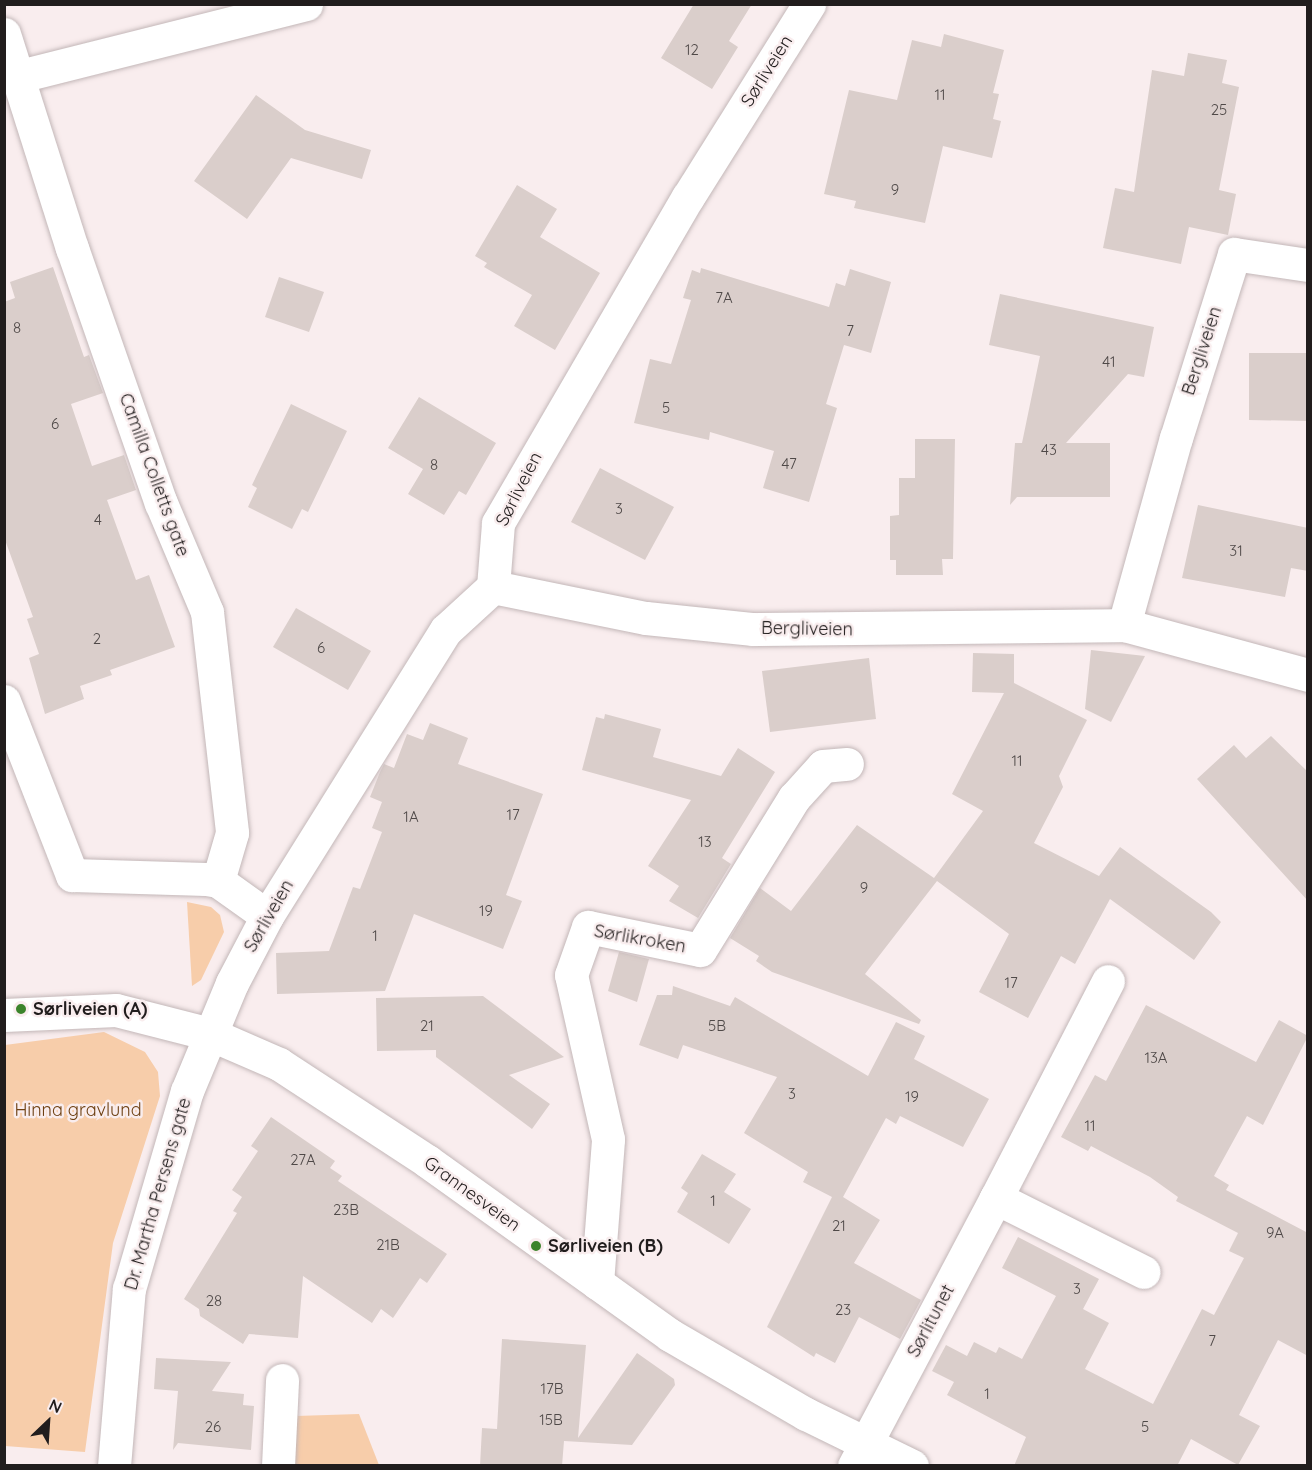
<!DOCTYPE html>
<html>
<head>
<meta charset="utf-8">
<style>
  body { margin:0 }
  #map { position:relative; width:1312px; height:1470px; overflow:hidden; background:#f9edee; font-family:Quicksand,sans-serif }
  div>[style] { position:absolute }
  .green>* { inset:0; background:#f7cdaa }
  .building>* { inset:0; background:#dacecb }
  .roads { filter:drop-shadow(0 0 2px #c3b7b8) drop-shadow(0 0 2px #c3b7b8) }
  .minor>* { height:33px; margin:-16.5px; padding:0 16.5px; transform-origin:16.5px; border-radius:16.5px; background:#fff }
  .dots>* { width:16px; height:16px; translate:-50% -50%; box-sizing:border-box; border:3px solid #f9edee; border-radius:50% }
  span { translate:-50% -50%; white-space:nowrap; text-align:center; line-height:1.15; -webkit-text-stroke:5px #f9edee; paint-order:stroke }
  .number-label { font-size:15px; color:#4f4948 }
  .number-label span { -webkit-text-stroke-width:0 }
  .street-label { font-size:18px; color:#211d1d }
  .poi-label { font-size:18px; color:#211d1d; font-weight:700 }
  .left { translate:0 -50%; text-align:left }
  .park-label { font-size:18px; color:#6e4012 }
  .frame { position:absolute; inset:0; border:6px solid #211d1d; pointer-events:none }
  .north { position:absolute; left:18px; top:1392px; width:60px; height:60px; -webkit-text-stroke:4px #f9edee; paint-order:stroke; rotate:25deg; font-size:16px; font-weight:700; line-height:24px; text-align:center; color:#211d1d }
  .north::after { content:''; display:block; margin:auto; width:21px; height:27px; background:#211d1d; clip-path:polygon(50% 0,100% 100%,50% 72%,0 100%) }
</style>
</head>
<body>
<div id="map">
  <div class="green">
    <i style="clip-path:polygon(187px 902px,211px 907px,220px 915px,224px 932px,201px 980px,192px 986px)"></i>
    <i style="clip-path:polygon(104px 1032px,145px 1052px,158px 1072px,160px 1096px,113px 1243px,85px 1452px,5px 1446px,5px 1045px)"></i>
    <i style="clip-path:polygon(359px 1414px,379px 1465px,292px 1466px,296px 1416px)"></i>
  </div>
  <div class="building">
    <i style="clip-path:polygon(694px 4px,752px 4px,729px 41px,738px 47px,712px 89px,661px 58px)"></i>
    <i style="clip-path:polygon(944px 34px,1004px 50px,993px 93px,999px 94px,993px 119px,1001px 121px,992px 158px,943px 146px,925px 223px,854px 208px,856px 201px,824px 194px,849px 90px,897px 100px,912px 40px,941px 47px)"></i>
    <i style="clip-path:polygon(1188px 53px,1227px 60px,1222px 83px,1239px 87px,1219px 190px,1236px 194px,1228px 235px,1189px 227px,1181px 264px,1103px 248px,1115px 188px,1134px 192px,1152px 70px,1184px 76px)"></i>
    <i style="clip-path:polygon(256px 95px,305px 130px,371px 150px,362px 179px,291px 158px,247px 219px,194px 181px)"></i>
    <i style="clip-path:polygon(517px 185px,557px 209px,540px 237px,600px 273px,555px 350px,514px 326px,532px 295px,484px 267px,487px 263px,475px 256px)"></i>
    <i style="clip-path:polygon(53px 267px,84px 357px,89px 355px,103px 393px,71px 404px,92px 466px,124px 455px,136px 490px,107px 500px,136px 580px,149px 575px,175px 647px,110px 670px,112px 675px,80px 686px,84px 699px,45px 714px,29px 658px,39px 654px,27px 619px,33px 617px,4px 537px,4px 302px,15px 298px,10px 282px)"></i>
    <i style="clip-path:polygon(701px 268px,829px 307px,836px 283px,845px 286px,850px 269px,891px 282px,871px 353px,844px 345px,826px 404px,837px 408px,809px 502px,763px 488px,774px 451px,710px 432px,709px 440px,634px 423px,650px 359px,671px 364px,691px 300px,683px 298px,692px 270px,700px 273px)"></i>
    <i style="clip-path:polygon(279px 277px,324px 292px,309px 332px,265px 317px)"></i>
    <i style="clip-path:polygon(1000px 294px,1154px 327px,1144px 377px,1128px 374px,1066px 443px,1110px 443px,1110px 497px,1017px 497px,1010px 505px,1015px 443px,1022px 443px,1040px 356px,989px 345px)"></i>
    <i style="clip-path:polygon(1249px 353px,1308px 353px,1308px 421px,1249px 420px)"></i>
    <i style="clip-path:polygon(419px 397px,496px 443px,466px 495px,459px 491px,444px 515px,408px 494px,423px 469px,388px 448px)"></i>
    <i style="clip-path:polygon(291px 404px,347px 431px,308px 512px,302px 509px,292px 529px,248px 507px,257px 488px,252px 485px)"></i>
    <i style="clip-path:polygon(915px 439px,955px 439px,953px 559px,942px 559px,943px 575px,896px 575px,896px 560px,890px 560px,890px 516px,899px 515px,899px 478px,915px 478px)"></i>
    <i style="clip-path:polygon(600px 468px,674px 507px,645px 560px,571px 522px)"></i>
    <i style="clip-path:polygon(1198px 505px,1308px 528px,1308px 571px,1291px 568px,1285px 597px,1182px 578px)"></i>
    <i style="clip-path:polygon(296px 608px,371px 651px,348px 690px,273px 647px)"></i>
    <i style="clip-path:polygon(1091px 650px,1145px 656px,1111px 722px,1085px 709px)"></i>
    <i style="clip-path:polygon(973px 653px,1014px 654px,1014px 683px,1087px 720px,1059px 776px,1063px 787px,1034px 843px,1099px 876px,1120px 847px,1211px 912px,1221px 922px,1194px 960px,1110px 899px,1075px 964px,1061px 956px,1028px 1018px,979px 992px,1009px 934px,937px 881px,865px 974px,921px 1020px,919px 1024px,772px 972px,756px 961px,759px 956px,730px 938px,760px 888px,791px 911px,857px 825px,934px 878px,983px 811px,952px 794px,1004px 693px,972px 692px)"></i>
    <i style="clip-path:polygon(869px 658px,876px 719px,770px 732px,762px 671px)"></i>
    <i style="clip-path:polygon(605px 714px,661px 729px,653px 757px,721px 776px,738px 748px,775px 772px,722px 858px,731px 864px,698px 918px,669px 901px,679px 886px,648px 866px,691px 800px,582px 770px,596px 717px,604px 719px)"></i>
    <i style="clip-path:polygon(430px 723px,468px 738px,458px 764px,543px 794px,506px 895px,522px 901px,503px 949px,414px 914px,385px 991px,277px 994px,276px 953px,329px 951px,353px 887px,360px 889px,382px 832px,372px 828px,382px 802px,370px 797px,380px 772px,384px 764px,394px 768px,407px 734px,423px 740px)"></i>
    <i style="clip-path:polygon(1271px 736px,1308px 772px,1308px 901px,1197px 779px,1234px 745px,1246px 758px)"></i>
    <i style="clip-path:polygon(619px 952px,649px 959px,637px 1002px,608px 991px)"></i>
    <i style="clip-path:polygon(673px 986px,730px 1006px,735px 997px,868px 1076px,896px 1022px,925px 1036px,914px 1059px,989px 1099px,963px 1147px,900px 1116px,896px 1124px,886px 1118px,843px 1197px,880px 1220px,854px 1263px,921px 1300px,900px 1339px,859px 1317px,835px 1363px,816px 1353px,814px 1357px,767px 1327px,832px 1197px,803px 1182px,808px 1172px,744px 1133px,777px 1077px,683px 1045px,678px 1059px,639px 1045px,657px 995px,672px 995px)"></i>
    <i style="clip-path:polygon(483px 996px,564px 1057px,509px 1075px,550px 1104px,532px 1129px,436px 1057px,436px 1050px,377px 1051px,376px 998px)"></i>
    <i style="clip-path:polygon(1146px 1005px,1256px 1062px,1279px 1020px,1308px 1036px,1263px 1125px,1247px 1116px,1214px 1176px,1229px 1185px,1226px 1190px,1308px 1233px,1308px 1356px,1278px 1340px,1239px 1415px,1260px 1426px,1238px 1465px,1191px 1439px,1177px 1466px,1014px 1466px,1026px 1437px,947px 1395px,954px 1382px,932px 1371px,946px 1345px,967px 1356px,974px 1342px,996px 1353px,999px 1347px,1022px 1359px,1056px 1296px,1002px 1268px,1018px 1237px,1099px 1279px,1083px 1309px,1109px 1323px,1085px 1369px,1153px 1404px,1202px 1309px,1214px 1315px,1244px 1258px,1229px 1251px,1238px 1233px,1176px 1201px,1178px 1197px,1150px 1177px,1091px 1146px,1088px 1151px,1061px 1137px,1095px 1075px,1106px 1081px)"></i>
    <i style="clip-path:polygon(271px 1117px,335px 1161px,330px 1168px,342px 1176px,338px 1181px,447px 1254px,427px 1283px,420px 1278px,393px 1318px,381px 1309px,372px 1323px,303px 1276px,298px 1338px,249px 1334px,243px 1344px,200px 1316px,199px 1309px,184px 1299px,237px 1213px,233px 1211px,242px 1197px,232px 1190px,258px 1151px,251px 1146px)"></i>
    <i style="clip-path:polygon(702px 1154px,736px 1174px,724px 1192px,751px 1209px,729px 1244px,677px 1212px,688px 1193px,681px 1188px)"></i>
    <i style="clip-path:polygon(502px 1339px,586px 1345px,578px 1438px,637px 1353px,674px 1379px,675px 1385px,632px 1445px,564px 1441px,562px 1466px,480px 1466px,482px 1428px,497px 1429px)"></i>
    <i style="clip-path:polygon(156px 1358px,231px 1362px,212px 1391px,244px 1394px,243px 1405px,254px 1406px,251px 1450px,178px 1443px,173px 1450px,178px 1391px,154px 1389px)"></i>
  </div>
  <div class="roads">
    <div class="minor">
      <i style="left:4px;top:34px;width:225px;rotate:72.4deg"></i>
      <i style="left:72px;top:248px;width:270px;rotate:70.8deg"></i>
      <i style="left:161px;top:503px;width:118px;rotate:67.1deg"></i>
      <i style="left:207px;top:612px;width:222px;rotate:83.5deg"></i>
      <i style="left:232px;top:833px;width:50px;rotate:106.3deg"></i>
      <i style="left:20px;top:76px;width:295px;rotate:-14.1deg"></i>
      <i style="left:493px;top:587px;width:156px;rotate:11.5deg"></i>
      <i style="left:646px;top:618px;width:108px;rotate:5.9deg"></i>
      <i style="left:753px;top:629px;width:371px;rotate:-0.6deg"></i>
      <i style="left:1124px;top:625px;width:191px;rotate:15.2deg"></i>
      <i style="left:1124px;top:625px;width:194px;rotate:-74.5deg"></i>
      <i style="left:1176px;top:438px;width:193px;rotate:-72.5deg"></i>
      <i style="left:1234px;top:254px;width:75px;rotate:8.5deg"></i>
      <i style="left:4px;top:701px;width:187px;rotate:68.7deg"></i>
      <i style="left:72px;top:875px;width:134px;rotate:1.7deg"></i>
      <i style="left:206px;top:879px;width:12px;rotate:9deg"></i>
      <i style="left:218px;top:881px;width:60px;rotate:35.5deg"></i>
      <i style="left:4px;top:1015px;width:112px;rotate:-2.6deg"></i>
      <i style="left:116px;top:1010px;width:97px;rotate:14.3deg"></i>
      <i style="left:210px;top:1034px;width:75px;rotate:23.5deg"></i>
      <i style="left:279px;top:1064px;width:177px;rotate:33.2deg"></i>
      <i style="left:427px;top:1161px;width:299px;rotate:35.6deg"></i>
      <i style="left:670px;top:1335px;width:157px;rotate:30.2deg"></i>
      <i style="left:806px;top:1414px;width:118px;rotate:26.1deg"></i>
      <i style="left:996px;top:1198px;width:244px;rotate:-62.7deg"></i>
      <i style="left:597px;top:1283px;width:144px;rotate:-85.6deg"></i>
      <i style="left:608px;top:1139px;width:168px;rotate:-102.7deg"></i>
      <i style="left:571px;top:975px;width:51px;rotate:-70.5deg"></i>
      <i style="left:588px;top:927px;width:114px;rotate:11.6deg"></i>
      <i style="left:700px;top:950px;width:179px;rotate:-58.3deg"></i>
      <i style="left:794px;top:798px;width:43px;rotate:-47.8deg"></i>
      <i style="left:823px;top:766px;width:24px;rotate:-5deg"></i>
      <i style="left:114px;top:1466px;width:178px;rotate:-85.2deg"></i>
      <i style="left:129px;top:1289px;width:206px;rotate:-73.7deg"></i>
      <i style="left:187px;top:1091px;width:117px;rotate:-67.4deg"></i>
      <i style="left:232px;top:983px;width:76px;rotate:-62.4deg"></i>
      <i style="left:267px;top:916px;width:337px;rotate:-58deg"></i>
      <i style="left:446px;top:630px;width:64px;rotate:-42.5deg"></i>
      <i style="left:493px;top:587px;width:64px;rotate:-85.5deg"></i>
      <i style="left:498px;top:523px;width:377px;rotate:-59.8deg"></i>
      <i style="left:688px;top:197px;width:228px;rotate:-57.9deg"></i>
      <i style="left:278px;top:1466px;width:86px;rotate:-87.3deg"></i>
      <i style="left:854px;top:1466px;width:303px;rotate:-62.1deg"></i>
      <i style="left:996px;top:1198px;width:165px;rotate:26.6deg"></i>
    </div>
  </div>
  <div class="dots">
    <i style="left:21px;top:1009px;background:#3b842b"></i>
    <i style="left:536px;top:1246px;background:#3b842b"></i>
  </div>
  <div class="number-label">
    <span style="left:692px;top:50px">12</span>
    <span style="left:940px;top:95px">11</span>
    <span style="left:1219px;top:110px">25</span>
    <span style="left:895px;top:190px">9</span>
    <span style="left:724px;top:298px">7A</span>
    <span style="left:17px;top:328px">8</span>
    <span style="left:850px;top:331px">7</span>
    <span style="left:1109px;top:362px">41</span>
    <span style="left:666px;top:408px">5</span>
    <span style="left:55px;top:424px">6</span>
    <span style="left:1049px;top:450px">43</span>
    <span style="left:789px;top:464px">47</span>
    <span style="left:434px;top:465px">8</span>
    <span style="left:619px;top:509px">3</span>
    <span style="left:98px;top:520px">4</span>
    <span style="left:1236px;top:551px">31</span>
    <span style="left:97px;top:639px">2</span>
    <span style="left:321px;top:648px">6</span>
    <span style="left:1017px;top:761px">11</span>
    <span style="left:513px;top:815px">17</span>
    <span style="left:411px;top:817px">1A</span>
    <span style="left:705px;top:842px">13</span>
    <span style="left:864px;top:888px">9</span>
    <span style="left:486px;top:911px">19</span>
    <span style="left:375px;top:936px">1</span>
    <span style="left:1011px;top:983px">17</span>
    <span style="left:427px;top:1026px">21</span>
    <span style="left:717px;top:1026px">5B</span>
    <span style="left:1156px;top:1058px">13A</span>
    <span style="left:792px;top:1094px">3</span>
    <span style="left:912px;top:1097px">19</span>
    <span style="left:1090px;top:1126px">11</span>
    <span style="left:303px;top:1160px">27A</span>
    <span style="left:713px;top:1201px">1</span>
    <span style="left:346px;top:1210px">23B</span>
    <span style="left:839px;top:1226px">21</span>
    <span style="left:1275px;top:1233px">9A</span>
    <span style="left:388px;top:1245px">21B</span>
    <span style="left:1077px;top:1289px">3</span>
    <span style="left:214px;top:1301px">28</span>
    <span style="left:843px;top:1310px">23</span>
    <span style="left:1212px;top:1341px">7</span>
    <span style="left:552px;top:1389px">17B</span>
    <span style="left:987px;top:1394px">1</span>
    <span style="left:551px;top:1420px">15B</span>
    <span style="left:213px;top:1427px">26</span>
    <span style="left:1145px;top:1427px">5</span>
  </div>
  <div class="street-label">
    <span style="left:767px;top:71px;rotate:-58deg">Sørliveien</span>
    <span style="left:1202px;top:351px;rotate:-72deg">Bergliveien</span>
    <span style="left:154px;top:475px;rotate:70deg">Camilla Colletts gate</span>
    <span style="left:519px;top:489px;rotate:-63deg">Sørliveien</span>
    <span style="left:807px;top:629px;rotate:1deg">Bergliveien</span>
    <span style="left:269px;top:916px;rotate:-60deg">Sørliveien</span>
    <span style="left:640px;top:939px;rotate:10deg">Sørlikroken</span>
    <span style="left:158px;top:1194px;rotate:-74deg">Dr. Martha Persens gate</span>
    <span style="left:472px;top:1194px;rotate:36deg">Grannesveien</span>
    <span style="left:931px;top:1321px;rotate:-62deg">Sørlitunet</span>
  </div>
  <div class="poi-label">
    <span class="left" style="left:33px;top:1009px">Sørliveien (A)</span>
    <span class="left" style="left:548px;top:1246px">Sørliveien (B)</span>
  </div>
  <div class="park-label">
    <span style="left:78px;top:1110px">Hinna gravlund</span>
  </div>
  <div class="frame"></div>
  <div class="north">N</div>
</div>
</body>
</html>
